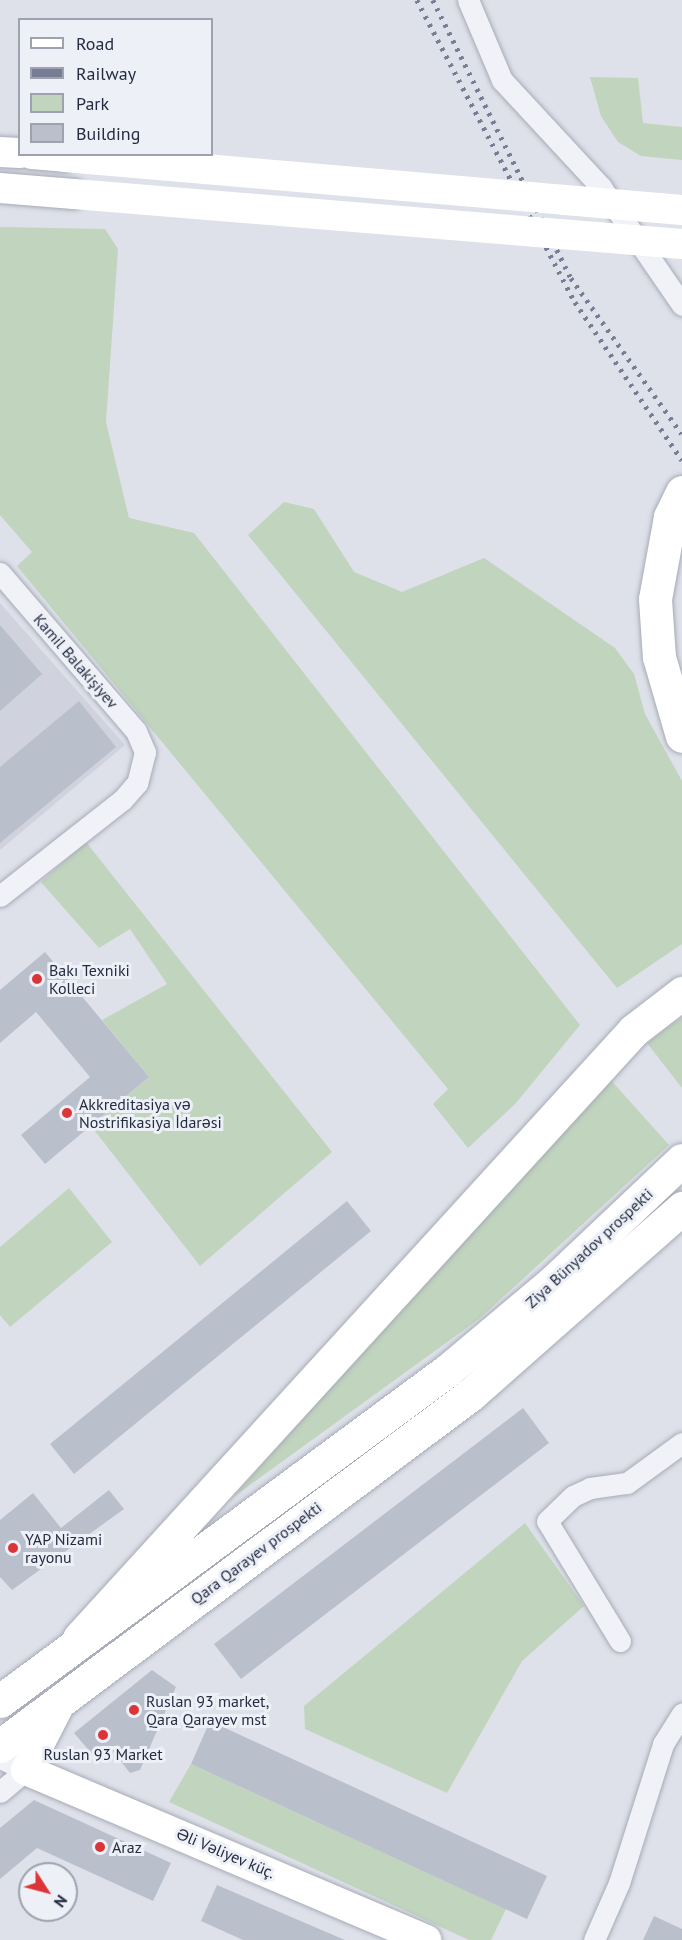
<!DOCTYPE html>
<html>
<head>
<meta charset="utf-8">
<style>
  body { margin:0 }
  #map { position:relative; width:682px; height:1940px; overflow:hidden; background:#dee1e9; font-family:"PT Sans",sans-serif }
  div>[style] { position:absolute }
  .built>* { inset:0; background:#d0d3de }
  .green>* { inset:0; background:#c1d4be }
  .building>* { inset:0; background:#babfcc }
  .roads { filter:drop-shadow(0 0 2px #a6abb7) drop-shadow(0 0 2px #a6abb7) }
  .street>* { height:21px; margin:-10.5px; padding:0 10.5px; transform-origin:10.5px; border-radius:10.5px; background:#f1f2f7 }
  .secondary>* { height:30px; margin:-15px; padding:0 15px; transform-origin:15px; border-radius:15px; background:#fff }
  .primary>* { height:33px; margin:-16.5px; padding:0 16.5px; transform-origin:16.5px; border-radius:16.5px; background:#fff }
  .highway>* { height:33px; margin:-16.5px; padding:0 16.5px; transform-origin:16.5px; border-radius:16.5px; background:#fff }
  .rail>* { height:4.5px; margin-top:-2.25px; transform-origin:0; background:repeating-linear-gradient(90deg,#767d94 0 3px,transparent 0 9px) }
  .secondary-bridge>* { height:30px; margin:-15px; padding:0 15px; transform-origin:15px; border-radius:15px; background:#fff }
  .dots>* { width:16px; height:16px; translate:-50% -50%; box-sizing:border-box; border:3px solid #edf0f6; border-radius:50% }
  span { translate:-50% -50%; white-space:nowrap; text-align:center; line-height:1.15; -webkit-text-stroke:6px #edf0f6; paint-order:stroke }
  .street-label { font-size:16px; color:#252c42 }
  .poi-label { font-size:16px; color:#252c42 }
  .left { translate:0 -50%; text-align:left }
  .legend { position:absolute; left:18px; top:18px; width:195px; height:138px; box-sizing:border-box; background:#edf0f6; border:2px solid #9da2ae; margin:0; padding:8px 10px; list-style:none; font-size:18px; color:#252c42 }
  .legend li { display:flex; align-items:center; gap:12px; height:30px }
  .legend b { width:30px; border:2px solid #9da2ae }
  .north { position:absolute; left:18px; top:1862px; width:60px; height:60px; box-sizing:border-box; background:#edf0f6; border:2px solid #9da2ae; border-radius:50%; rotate:126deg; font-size:16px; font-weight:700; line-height:24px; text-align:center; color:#252c42 }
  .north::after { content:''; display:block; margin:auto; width:21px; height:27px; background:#dc3538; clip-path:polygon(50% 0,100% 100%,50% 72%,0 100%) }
</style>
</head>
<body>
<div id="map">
  <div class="built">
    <i style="clip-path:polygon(0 603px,125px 745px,0 850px)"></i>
  </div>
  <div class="green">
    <i style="clip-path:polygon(590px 77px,638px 78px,643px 123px,682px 127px,682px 160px,641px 156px,618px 142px,601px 116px)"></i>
    <i style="clip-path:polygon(0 227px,105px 229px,118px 249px,106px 422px,129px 518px,194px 533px,580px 1025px,516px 1103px,468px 1148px,433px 1104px,448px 1089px,17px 566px,32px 552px,0 515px)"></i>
    <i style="clip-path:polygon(284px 502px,314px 509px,354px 572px,402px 592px,484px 558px,615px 648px,634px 674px,645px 714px,682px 781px,682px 944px,617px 988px,248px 535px)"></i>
    <i style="clip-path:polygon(86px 842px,332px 1152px,200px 1266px,91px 1126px,149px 1077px,102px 1020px,167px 984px,130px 929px,99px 948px,41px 882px)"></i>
    <i style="clip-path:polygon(682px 1017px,682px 1088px,647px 1043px)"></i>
    <i style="clip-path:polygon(608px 1077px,669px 1145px,479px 1319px,232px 1498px)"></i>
    <i style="clip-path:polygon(69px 1188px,112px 1242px,10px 1327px,0 1315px,0 1247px)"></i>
    <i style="clip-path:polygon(525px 1523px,584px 1606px,522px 1661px,447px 1793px,305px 1729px,304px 1706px)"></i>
    <i style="clip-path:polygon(191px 1764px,506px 1909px,491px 1940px,469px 1940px,169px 1802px)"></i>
  </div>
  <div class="building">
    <i style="clip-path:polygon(0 625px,42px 674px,0 711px)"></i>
    <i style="clip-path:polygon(79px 701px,116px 747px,0 843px,0 767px)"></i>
    <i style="clip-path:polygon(45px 952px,149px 1077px,45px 1164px,21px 1135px,90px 1077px,36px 1012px,0 1043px,0 990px)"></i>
    <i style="clip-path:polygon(347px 1201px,371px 1231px,74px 1474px,50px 1444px)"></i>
    <i style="clip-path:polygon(523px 1408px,549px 1443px,241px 1679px,214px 1644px)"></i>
    <i style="clip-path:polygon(109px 1490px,124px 1509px,12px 1590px,0 1577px,0 1520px,33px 1493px,61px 1528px)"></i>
    <i style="clip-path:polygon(152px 1670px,176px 1687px,140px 1770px,130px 1773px,111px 1749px,98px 1761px,74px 1733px)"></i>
    <i style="clip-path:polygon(210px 1721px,547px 1876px,527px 1919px,191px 1764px)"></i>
    <i style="clip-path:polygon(34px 1800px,171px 1863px,153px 1901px,37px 1848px,0 1879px,0 1828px)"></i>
    <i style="clip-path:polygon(217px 1885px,345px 1940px,243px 1940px,201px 1921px)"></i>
    <i style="clip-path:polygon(654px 1916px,682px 1929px,682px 1940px,643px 1940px)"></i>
  </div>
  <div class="roads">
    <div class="street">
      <i style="left:468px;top:0;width:87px;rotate:67deg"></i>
      <i style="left:502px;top:80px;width:146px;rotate:47.2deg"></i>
      <i style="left:601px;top:187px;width:143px;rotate:55.5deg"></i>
      <i style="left:0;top:573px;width:208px;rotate:49.3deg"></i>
      <i style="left:136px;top:731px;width:23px;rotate:67deg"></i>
      <i style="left:145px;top:752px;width:32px;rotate:104deg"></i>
      <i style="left:137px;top:783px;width:23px;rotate:131deg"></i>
      <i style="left:122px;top:800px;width:155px;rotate:141.8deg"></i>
      <i style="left:620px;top:1641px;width:140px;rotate:-121.3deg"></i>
      <i style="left:547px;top:1521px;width:36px;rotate:-44deg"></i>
      <i style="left:573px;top:1496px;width:19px;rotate:-25deg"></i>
      <i style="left:590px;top:1488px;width:37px;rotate:-8deg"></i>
      <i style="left:627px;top:1483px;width:68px;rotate:-36deg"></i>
      <i style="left:0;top:1758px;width:29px;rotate:25deg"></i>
      <i style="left:26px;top:1770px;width:34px;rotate:140deg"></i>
      <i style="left:594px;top:1940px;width:62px;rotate:-66.3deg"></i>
      <i style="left:619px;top:1883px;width:146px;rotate:-72.4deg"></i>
      <i style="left:663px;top:1744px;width:36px;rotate:-58deg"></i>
    </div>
    <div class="secondary">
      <i style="left:0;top:152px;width:20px;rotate:3deg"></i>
      <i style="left:32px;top:154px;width:33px;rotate:5deg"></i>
      <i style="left:0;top:188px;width:74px;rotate:4.6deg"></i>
      <i style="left:63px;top:1698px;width:81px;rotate:117.2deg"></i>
      <i style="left:26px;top:1770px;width:435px;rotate:23deg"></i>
    </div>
    <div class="primary">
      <i style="left:682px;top:492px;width:28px;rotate:116deg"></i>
      <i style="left:670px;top:517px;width:83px;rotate:100.4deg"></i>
      <i style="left:655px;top:599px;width:58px;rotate:86.1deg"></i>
      <i style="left:659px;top:657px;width:82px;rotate:73.8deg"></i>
      <i style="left:0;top:1701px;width:557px;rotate:-36.46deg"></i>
      <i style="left:448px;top:1370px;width:138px;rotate:-40deg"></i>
      <i style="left:554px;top:1281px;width:176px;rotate:-43.4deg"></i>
      <i style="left:0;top:1746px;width:587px;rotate:-36.75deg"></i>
      <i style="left:470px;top:1395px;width:283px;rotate:-41.4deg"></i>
    </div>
    <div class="highway">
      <i style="left:79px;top:1638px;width:823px;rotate:-47.61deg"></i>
      <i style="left:634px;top:1030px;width:61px;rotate:-37.6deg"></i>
    </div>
  </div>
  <div class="rail">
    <i style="left:417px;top:0;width:341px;rotate:62.4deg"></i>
    <i style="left:575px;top:302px;width:191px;rotate:55.9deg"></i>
    <i style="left:433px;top:0;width:310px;rotate:63.6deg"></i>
    <i style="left:571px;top:278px;width:191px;rotate:54.6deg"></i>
  </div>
  <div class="secondary-bridge">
    <i style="left:65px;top:157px;width:619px;rotate:4.91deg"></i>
    <i style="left:74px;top:194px;width:610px;rotate:4.7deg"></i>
  </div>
  <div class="dots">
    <i style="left:37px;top:979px;background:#dc3538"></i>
    <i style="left:67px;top:1113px;background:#dc3538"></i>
    <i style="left:13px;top:1548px;background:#dc3538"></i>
    <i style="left:134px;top:1710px;background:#dc3538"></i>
    <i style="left:103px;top:1735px;background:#dc3538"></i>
    <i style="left:100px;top:1847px;background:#dc3538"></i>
  </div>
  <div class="street-label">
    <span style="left:76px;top:661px;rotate:49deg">Kamil Balakişiyev</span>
    <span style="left:589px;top:1248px;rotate:-43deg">Ziya Bünyadov prospekti</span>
    <span style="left:256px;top:1553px;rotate:-37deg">Qara Qarayev prospekti</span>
    <span style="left:226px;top:1853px;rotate:23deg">Əli Vəliyev küç.</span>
  </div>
  <div class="poi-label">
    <span class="left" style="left:49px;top:979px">Bakı Texniki<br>Kolleci</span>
    <span class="left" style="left:79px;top:1113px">Akkreditasiya və<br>Nostrifikasiya İdarəsi</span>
    <span class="left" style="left:25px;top:1548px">YAP Nizami<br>rayonu</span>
    <span class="left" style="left:146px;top:1710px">Ruslan 93 market,<br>Qara Qarayev mst</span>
    <span style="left:103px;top:1754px">Ruslan 93 Market</span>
    <span class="left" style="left:112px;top:1847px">Araz</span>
  </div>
  <ul class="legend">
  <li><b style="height:8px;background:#fff"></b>Road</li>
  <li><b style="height:8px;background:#767d94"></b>Railway</li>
  <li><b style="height:16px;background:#c1d4be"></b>Park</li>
  <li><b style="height:16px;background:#babfcc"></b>Building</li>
  </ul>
  <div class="north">N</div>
</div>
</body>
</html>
